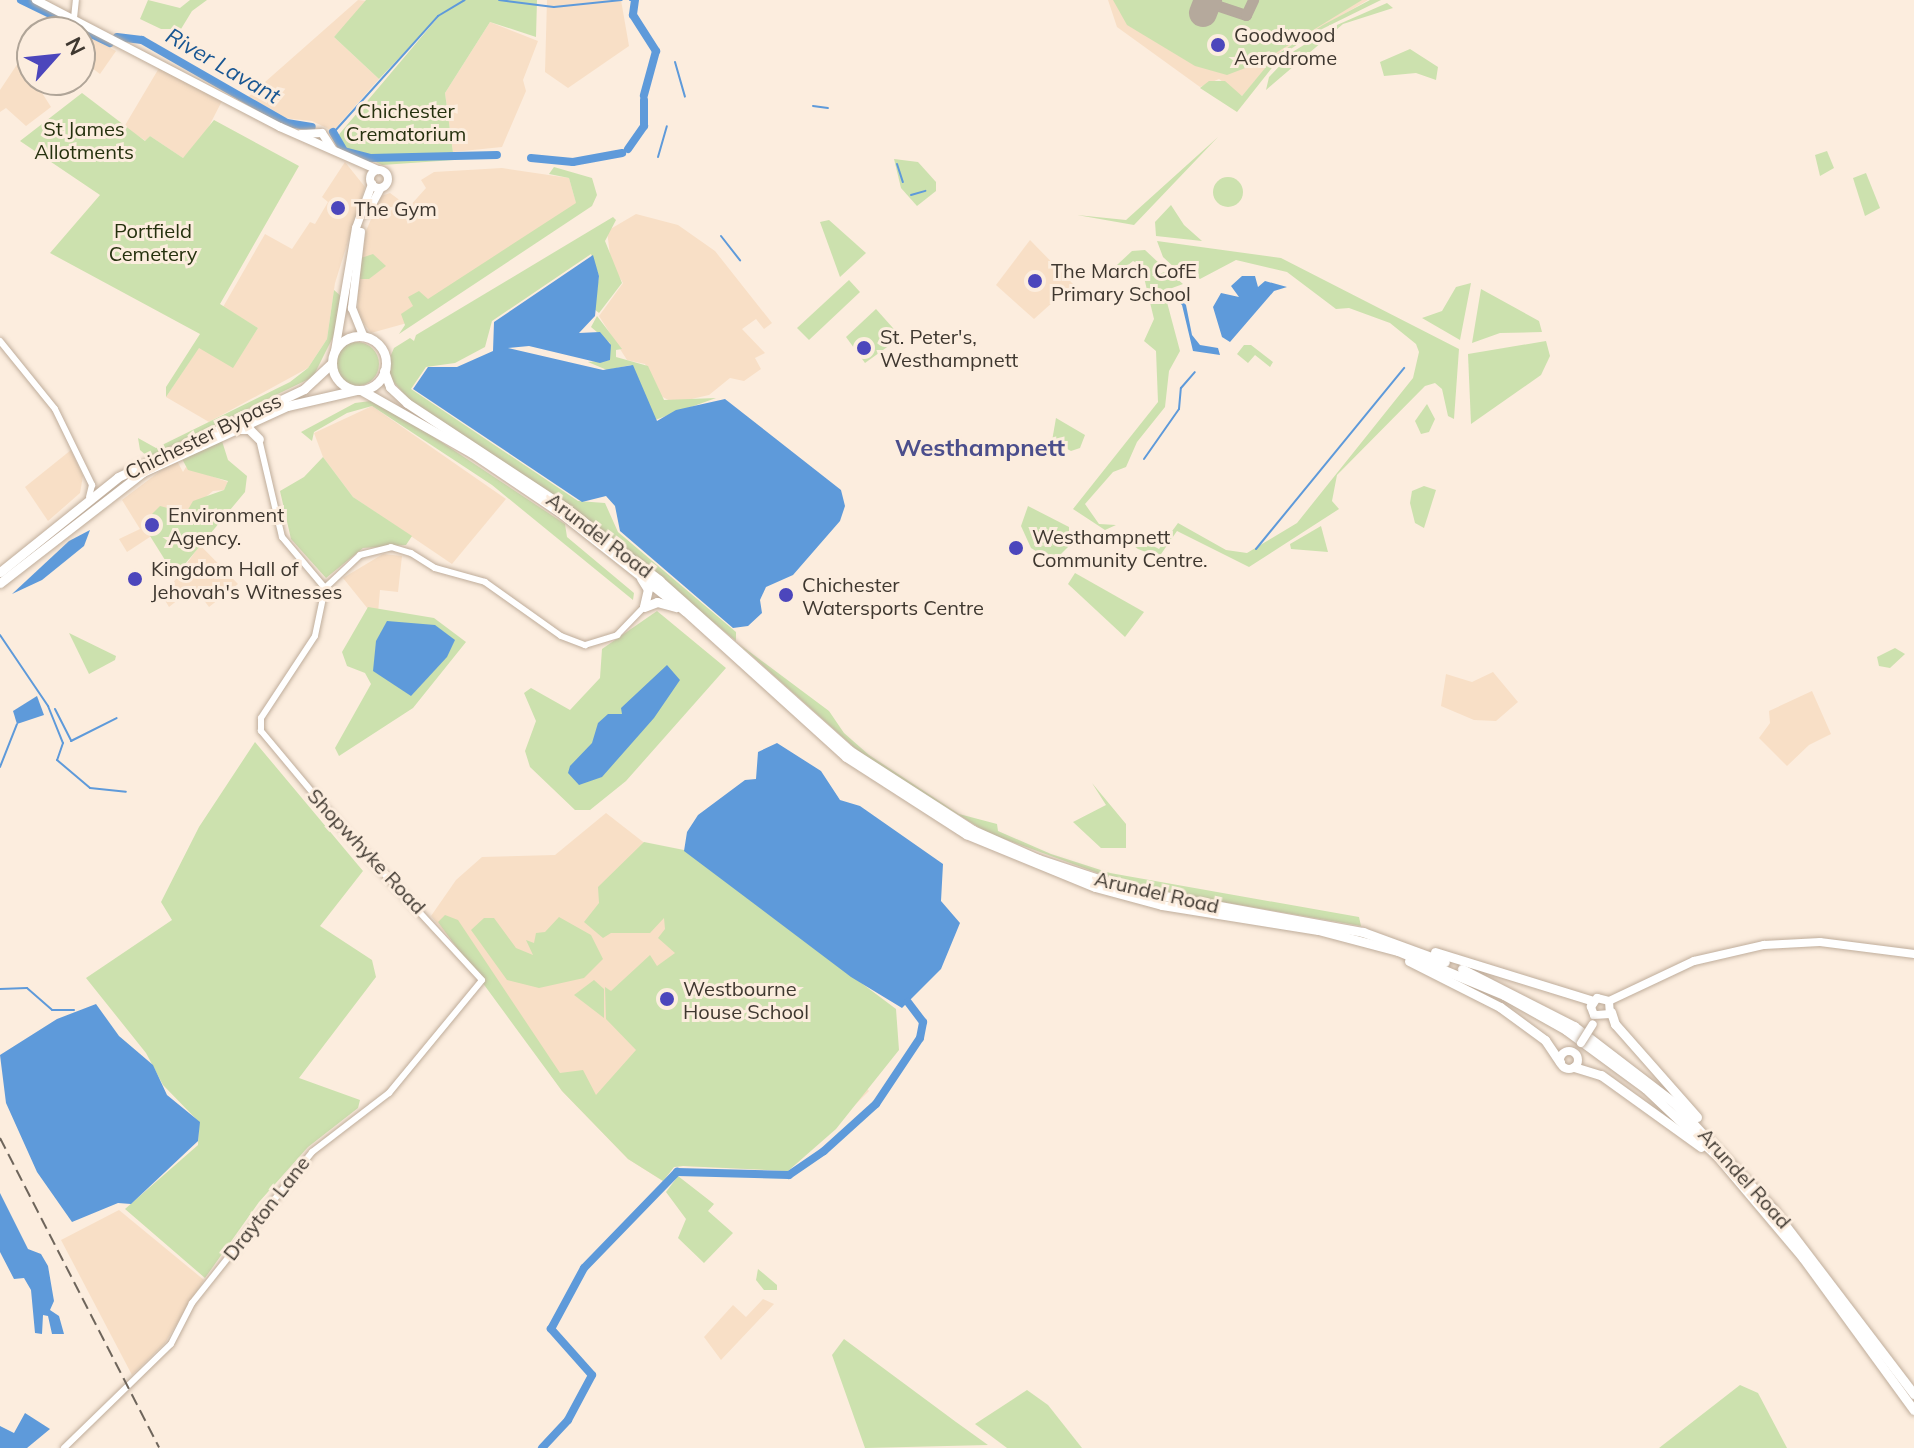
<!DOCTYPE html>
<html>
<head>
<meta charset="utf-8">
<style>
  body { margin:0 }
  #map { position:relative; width:1914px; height:1448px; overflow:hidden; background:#fcedde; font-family:Mulish,sans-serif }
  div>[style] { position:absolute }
  .built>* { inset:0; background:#f8dfc6 }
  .green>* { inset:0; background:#cce1ae }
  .round { border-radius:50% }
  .water>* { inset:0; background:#5e9ada }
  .stream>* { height:2px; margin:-1px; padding:0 1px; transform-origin:1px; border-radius:1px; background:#5e9ada }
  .river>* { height:8px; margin:-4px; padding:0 4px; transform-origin:4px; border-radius:4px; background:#5e9ada }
  .taxiway>* { height:11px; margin:-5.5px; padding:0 5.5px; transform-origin:5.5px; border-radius:5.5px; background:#b5a99c }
  .runway>* { height:28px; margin:-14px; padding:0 14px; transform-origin:14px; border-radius:14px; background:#b5a99c }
  .roads { filter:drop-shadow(0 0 2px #bfad9b) drop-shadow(0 0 2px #bfad9b) }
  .secondary>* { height:6px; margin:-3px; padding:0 3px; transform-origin:3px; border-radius:3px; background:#fff }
  .primary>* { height:8px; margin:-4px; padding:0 4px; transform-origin:4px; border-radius:4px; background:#fff }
  .primary>.ring { margin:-4px; padding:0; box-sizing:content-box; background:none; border:8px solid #fff; border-radius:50% }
  .trunk>* { height:9px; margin:-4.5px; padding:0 4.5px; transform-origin:4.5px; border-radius:4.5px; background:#fff }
  .trunk>.ring { margin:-4.5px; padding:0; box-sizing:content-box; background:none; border:9px solid #fff; border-radius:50% }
  .rail>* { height:2px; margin-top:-1px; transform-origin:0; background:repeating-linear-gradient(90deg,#6e655b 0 12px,transparent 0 18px) }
  .bridges { filter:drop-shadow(0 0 2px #bfad9b) drop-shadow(0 0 2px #bfad9b) }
  .primary-bridge>* { height:8px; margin:-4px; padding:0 4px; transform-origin:4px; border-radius:4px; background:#fff }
  .dots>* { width:22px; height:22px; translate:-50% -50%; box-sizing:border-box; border:4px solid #fcedde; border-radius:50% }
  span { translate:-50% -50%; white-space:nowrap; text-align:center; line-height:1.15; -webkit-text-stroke:6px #fcedde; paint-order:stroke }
  .poi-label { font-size:20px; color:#3f3830 }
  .left { translate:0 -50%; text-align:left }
  .park-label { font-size:20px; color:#25310e }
  .street-label { font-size:20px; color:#3f3830 }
  .water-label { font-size:22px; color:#185692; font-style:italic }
  .quarter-label { font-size:24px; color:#4b4e8c; font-weight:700 }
  .north { position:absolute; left:16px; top:16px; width:80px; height:80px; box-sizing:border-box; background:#fcedde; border:2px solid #b0a598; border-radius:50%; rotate:63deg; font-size:22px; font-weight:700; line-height:32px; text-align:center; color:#3f3830 }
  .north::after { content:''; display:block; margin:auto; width:28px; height:36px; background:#4c46bc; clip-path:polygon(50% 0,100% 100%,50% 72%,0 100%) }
</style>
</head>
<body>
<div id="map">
  <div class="built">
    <i style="clip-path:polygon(358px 0,368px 1px,334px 37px,379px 79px,333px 131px,312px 121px,282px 118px,247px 98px)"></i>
    <i style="clip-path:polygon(547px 0,621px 0,629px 46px,568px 88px,545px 72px)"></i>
    <i style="clip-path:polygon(1108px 0,1368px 0,1281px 51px,1242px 96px,1219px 79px,1200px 87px,1117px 27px)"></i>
    <i style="clip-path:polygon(490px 22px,538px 41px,523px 80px,526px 91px,502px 147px,453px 152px,445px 93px)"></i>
    <i style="clip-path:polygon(78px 31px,116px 51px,100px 74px,80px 59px)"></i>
    <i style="clip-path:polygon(28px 48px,32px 80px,41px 80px,37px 85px,51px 107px,26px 126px,6px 108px,0 112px,0 90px)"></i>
    <i style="clip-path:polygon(159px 68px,223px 99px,205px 134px,183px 158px,150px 136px,146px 141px,124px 127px)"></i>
    <i style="clip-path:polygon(345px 162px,365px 187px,335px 283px,327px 339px,308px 368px,209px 422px,166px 397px,199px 347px,233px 367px,258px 328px,223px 307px,265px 234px,292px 249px,310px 222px,315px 224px,328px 202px,322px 197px)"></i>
    <i style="clip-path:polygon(502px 168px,569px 178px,579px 213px,407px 323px,371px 333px,358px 315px,358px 292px,366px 231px,381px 196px,390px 193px,409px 207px,426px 188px,421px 180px,434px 172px)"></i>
    <i style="clip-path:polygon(636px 214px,678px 225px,715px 251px,772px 323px,764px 329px,756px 319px,742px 329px,765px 353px,755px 358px,761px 369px,744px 381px,730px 378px,709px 395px,674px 403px,659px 395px,645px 364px,627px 360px,599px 316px,623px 283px,611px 263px,607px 231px)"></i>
    <i style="clip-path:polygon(1030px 240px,1073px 284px,1034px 319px,996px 285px)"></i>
    <i style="clip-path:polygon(372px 406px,506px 499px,452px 564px,353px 497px,323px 457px,314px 433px)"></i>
    <i style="clip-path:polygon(71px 450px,83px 476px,80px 493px,48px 521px,25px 487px)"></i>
    <i style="clip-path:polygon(176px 459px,183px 472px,186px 467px,228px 482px,224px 490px,213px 491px,186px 513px,169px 511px,159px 531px,127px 552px,119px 539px,140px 529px,122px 500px)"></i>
    <i style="clip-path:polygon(200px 545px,238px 584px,209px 607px,194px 587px,169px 607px,163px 597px)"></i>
    <i style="clip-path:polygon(383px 554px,402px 556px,398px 592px,380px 590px,378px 613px,368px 609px,343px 578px)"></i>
    <i style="clip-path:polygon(1493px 672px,1518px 702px,1496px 721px,1474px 720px,1441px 706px,1446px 674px,1472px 682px)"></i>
    <i style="clip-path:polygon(1812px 691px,1831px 734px,1809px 745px,1787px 766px,1759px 738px,1770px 723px,1769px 711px)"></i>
    <i style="clip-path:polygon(606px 813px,674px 866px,869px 1091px,788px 1171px,683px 1166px,674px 1167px,663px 1181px,628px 1159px,562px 1091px,491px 987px,431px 916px,456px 880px,482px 857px,555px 855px)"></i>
    <i style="clip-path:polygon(119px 1210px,204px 1280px,165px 1343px,132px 1375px,61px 1240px)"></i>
    <i style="clip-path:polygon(763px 1299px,774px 1304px,721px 1360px,704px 1337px,733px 1305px,746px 1317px)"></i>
  </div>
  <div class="green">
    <i style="clip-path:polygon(148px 0,180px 8px,190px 0,207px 0,192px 11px,181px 29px,161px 29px,140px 19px)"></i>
    <i style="clip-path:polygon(366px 0,537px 0,536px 37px,490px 22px,445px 93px,454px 160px,382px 165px,342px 146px,336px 138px,440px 15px,379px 79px,334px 37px)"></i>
    <i style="clip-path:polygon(1113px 0,1362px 0,1261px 62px,1227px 75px,1195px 66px,1127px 25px)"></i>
    <i style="clip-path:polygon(1370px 0,1381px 0,1314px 33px,1282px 55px,1237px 112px,1200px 88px,1209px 81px,1225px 81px,1242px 96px,1276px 55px,1323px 25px)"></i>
    <i style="clip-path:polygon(1387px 3px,1393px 8px,1343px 24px,1266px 90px,1269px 77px,1294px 51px,1337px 25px)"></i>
    <i style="clip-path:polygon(1410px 49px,1438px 67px,1436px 80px,1416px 73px,1384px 76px,1380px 62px)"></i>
    <i style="clip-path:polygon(82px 93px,145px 141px,150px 136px,183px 158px,214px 120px,299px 166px,220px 304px,258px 328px,233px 368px,199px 348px,166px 397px,166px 387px,200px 334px,50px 253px,100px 195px,20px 141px)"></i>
    <i style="clip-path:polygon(1218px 137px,1134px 225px,1077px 215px,1126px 220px)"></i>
    <i style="clip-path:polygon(1827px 151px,1834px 168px,1820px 176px,1815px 155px)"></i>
    <i style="clip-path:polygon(894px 159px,918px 162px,936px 182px,936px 191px,917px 206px,901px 188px)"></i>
    <i style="clip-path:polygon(554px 167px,592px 178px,597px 195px,592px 206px,399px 334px,405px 325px,401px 314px,413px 306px,408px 297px,419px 291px,428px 299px,576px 203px,569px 178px,549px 174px)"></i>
    <i style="clip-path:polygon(1866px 173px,1880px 208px,1865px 216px,1853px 178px)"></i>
    <i class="round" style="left:1213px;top:177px;width:30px;height:30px"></i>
    <i style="clip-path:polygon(1171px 205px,1184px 225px,1202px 241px,1156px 236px,1155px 222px)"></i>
    <i style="clip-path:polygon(613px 217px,616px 220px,605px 241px,622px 283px,599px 313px,594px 309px,599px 276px,591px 254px,492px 321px,485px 347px,455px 363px,426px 367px,411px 389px,578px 501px,605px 503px,618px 532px,736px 632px,736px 641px,606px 533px,412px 403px,384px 371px,394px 348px,410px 338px,414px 341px,416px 335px)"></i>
    <i style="clip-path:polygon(829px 220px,866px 253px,840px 277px,820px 222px)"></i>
    <i style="clip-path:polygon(1157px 241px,1281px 258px,1459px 349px,1454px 419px,1448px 416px,1442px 389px,1435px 383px,1425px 386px,1337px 475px,1332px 501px,1339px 509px,1249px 567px,1177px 531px,1159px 557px,1138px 549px,1134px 546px,1138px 538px,1159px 549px,1178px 523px,1226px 550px,1247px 553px,1297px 523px,1413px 378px,1419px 352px,1416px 344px,1390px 323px,1349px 308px,1336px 309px,1287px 272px,1236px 260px,1200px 279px,1188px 269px,1176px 269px,1163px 257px)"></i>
    <i style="clip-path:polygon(1145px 250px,1160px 264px,1152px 276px,1168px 271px,1183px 284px,1164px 291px,1180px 351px,1169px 371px,1165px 407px,1137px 442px,1126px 467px,1113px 472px,1085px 504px,1099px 524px,1116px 525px,1105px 530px,1073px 509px,1158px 402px,1156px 351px,1144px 341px,1154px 319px,1141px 265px,1133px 261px,1122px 270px,1117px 265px,1132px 251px)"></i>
    <i style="clip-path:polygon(373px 254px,386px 266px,369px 279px,360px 279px,361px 258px)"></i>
    <i style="clip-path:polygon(849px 280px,860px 292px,809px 340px,797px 328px)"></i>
    <i style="clip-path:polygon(1471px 283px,1460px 340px,1422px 318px,1442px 311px,1456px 287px)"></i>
    <i style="clip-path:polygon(1481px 289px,1539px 321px,1542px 332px,1500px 333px,1472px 343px)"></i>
    <i style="clip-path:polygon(334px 290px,342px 297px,336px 331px,313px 377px,148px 457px,140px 450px,138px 438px,156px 448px,290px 382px,308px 368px,327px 339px)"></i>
    <i style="clip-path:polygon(876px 309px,901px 337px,865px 363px,846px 337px)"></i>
    <i style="clip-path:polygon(597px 316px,622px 349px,616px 350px,616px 357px,648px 366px,664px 400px,716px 398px,655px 420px,631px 365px,607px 370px,588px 362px,610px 360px,610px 343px,591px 327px)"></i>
    <i style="clip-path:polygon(1546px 341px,1550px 356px,1541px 375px,1471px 424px,1468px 354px)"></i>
    <i class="round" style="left:335px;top:342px;width:44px;height:44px"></i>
    <i style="clip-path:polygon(1244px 345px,1251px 345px,1273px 362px,1270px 367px,1255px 355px,1248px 363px,1237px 354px)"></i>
    <i style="clip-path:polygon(378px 400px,565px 524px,567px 537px,634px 593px,633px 600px,492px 485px,372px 406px,347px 413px,314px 432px,312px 441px,301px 432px,355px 403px)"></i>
    <i style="clip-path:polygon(1427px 404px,1435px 419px,1429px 432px,1421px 434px,1415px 421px)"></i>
    <i style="clip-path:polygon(1056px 418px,1085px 435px,1080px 448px,1071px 451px,1052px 441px)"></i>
    <i style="clip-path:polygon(222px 441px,228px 460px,247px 476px,245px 492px,175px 576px,150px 536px,159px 530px,150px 516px,160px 506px,186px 513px,193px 501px,224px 490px,228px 481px,188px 470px,181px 457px)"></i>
    <i style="clip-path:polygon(323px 457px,353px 497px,412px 536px,406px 545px,363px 548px,326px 578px,291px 539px,280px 491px,304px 477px)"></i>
    <i style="clip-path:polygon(1424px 486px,1436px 490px,1424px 528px,1415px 523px,1410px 503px,1412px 491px)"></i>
    <i style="clip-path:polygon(1028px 506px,1069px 527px,1069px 546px,1061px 554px,1044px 556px,1031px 548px,1021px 526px)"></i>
    <i style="clip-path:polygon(1321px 526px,1328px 552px,1291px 549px,1290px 544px)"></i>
    <i style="clip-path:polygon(1075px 573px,1144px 612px,1125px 637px,1068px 584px)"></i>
    <i style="clip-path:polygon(368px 607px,434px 618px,466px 642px,413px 708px,339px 756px,335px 748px,371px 684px,365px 673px,347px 666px,342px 652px)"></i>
    <i style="clip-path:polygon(657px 611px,726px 668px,626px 781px,590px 810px,575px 810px,530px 767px,525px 751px,536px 721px,524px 693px,531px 688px,570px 710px,600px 678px,602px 649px)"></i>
    <i style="clip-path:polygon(69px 633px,116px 656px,115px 660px,89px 674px)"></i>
    <i style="clip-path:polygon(739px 644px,829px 711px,844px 733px,869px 755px,959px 814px,997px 824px,998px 831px,1051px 854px,1110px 873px,1359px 917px,1361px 926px,1136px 887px,988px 833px,865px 757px)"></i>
    <i style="clip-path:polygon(1895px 648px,1905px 654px,1890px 668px,1879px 666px,1877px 657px)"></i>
    <i style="clip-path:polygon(255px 742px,363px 871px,320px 926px,372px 960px,376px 977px,299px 1078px,360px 1100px,358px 1108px,308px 1147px,259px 1202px,205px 1278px,125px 1209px,198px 1145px,199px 1122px,163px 1085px,146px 1053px,86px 978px,172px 920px,161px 902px,199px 827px)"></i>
    <i style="clip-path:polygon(1092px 783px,1126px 824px,1126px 848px,1101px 848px,1073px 822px,1106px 805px)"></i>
    <i style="clip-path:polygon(644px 842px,684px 850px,896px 1009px,899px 1050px,836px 1129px,788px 1171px,683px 1166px,674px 1167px,663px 1181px,628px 1159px,562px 1091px,438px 922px,445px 915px,458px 920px,560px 1073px,583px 1070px,596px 1095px,636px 1050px,606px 1019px,605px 987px,611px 991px,650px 955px,657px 966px,675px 953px,658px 938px,665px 929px,664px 918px,650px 933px,611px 933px,603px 938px,584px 922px,599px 903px,598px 887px)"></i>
    <i style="clip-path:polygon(559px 917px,591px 935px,603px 959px,584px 978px,539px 988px,507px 980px,471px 930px,484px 918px,494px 918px,516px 948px,533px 955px,526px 940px,534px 943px,536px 933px,545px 932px)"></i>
    <i style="clip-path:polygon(594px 980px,604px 989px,604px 1018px,574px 995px)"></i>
    <i style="clip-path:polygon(678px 1176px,714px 1204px,708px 1211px,733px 1233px,704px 1263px,678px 1238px,686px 1219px,666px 1192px)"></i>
    <i style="clip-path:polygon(758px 1269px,777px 1285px,777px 1290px,764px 1290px,756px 1280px)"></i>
    <i style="clip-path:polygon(844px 1339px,956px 1422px,988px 1445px,865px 1448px,832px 1355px)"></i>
    <i style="clip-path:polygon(1740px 1385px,1758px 1393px,1787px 1448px,1659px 1448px)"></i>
    <i style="clip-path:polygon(1027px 1390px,1048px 1405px,1082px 1448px,1007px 1448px,975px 1424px)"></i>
  </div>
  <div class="water">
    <i style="clip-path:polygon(593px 255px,599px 276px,595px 316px,579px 333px,600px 332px,611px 345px,610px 360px,600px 363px,529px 346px,508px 348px,603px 370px,633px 365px,657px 421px,676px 410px,725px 399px,841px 490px,845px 506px,840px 521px,793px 575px,766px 587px,760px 600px,762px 613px,748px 626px,733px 628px,620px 531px,615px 506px,606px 496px,582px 502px,413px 389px,428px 367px,457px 367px,493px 351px,494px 322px)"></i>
    <i style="clip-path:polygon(1242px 276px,1255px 276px,1258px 287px,1265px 281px,1287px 287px,1274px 291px,1230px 342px,1222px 337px,1213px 307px,1221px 293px,1239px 297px,1231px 286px)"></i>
    <i style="clip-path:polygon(1173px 290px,1186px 305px,1192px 335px,1200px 345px,1218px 348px,1220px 355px,1193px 351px,1182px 305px,1169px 294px)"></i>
    <i style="clip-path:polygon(90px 530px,84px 546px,42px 580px,12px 594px,69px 541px)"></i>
    <i style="clip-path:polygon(387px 621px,435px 625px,455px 640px,447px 657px,411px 696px,373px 671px,376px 641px)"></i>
    <i style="clip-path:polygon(667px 665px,680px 680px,654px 718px,602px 777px,579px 785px,568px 773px,570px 766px,592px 743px,598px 723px,608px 714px,622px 714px,621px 708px)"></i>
    <i style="clip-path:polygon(37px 696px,44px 715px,17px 724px,13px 711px)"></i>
    <i style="clip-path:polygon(777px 743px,821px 771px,840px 800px,860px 806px,943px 864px,941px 901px,960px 923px,941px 969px,902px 1008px,851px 977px,684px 851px,687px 832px,698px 815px,745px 780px,756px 779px,758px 752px)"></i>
    <i style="clip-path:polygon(96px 1004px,119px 1036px,153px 1065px,167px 1095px,200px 1122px,198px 1141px,131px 1204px,118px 1203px,72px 1222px,37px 1172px,6px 1103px,0 1055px,57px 1019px)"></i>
    <i style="clip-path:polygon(0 1193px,28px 1249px,41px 1254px,48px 1266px,54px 1301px,50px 1310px,59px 1316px,64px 1334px,52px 1334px,48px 1316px,43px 1315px,42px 1334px,35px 1333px,31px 1290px,24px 1278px,14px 1279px,0 1252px)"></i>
    <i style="clip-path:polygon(25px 1413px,50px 1429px,27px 1448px,0 1448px,0 1426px,14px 1433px)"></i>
  </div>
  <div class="stream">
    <i style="left:499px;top:0;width:55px;rotate:7.3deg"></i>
    <i style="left:554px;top:7px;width:68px;rotate:-5.9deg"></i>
    <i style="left:630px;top:0;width:4px"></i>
    <i style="left:675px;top:62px;width:36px;rotate:74deg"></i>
    <i style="left:813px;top:106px;width:15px;rotate:8deg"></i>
    <i style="left:334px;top:132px;width:156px;rotate:-48.1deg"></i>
    <i style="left:438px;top:16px;width:31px;rotate:-31deg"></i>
    <i style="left:658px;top:157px;width:32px;rotate:-74deg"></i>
    <i style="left:897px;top:164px;width:19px;rotate:72deg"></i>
    <i style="left:911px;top:195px;width:15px;rotate:-16deg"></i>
    <i style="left:721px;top:236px;width:31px;rotate:52deg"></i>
    <i style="left:1144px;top:459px;width:61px;rotate:-55deg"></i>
    <i style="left:1179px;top:409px;width:21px;rotate:-85deg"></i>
    <i style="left:1181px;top:388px;width:21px;rotate:-49deg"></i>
    <i style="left:1256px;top:549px;width:234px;rotate:-50.7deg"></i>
    <i style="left:0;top:635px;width:86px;rotate:55.9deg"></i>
    <i style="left:48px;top:706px;width:40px;rotate:68deg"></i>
    <i style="left:63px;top:743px;width:18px;rotate:109deg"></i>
    <i style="left:57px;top:760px;width:43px;rotate:40.3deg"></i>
    <i style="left:90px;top:788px;width:36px;rotate:6deg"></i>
    <i style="left:55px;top:709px;width:36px;rotate:63deg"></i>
    <i style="left:71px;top:741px;width:51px;rotate:-26.6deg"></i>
    <i style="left:0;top:767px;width:46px;rotate:-68.4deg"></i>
    <i style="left:0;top:989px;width:27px;rotate:-2deg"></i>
    <i style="left:27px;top:988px;width:33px;rotate:41deg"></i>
    <i style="left:52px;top:1010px;width:22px"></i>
  </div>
  <div class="river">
    <i style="left:21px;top:0;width:99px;rotate:25.8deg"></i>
    <i style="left:635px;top:0;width:15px;rotate:98deg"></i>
    <i style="left:633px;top:15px;width:43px;rotate:57.4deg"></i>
    <i style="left:656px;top:51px;width:46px;rotate:105.3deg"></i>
    <i style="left:117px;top:37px;width:25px;rotate:7deg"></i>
    <i style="left:142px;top:40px;width:167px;rotate:29.8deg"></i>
    <i style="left:287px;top:123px;width:25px;rotate:9deg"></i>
    <i style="left:333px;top:132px;width:22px;rotate:60deg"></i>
    <i style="left:344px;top:151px;width:27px;rotate:15deg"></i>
    <i style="left:370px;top:158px;width:127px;rotate:-1.4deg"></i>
    <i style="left:628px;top:149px;width:28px;rotate:-55deg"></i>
    <i style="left:644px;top:126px;width:26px;rotate:-90deg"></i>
    <i style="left:531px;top:158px;width:42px;rotate:5.4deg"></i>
    <i style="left:573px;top:162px;width:50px;rotate:-10.4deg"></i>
    <i style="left:542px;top:1448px;width:38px;rotate:-47deg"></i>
    <i style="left:568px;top:1420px;width:51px;rotate:-61.9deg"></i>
    <i style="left:592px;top:1375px;width:62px;rotate:-131.7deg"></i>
    <i style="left:551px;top:1329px;width:69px;rotate:-61.6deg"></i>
    <i style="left:584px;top:1268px;width:134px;rotate:-45.9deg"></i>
    <i style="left:677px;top:1172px;width:112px;rotate:1.5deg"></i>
    <i style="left:789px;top:1175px;width:42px;rotate:-34.4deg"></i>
    <i style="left:824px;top:1151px;width:70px;rotate:-42.1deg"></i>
    <i style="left:876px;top:1104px;width:79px;rotate:-56.3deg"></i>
    <i style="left:920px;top:1038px;width:16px;rotate:-79deg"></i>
    <i style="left:923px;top:1022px;width:25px;rotate:-127deg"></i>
  </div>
  <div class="taxiway">
    <i style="left:1207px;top:2px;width:41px;rotate:18.4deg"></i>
    <i style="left:1246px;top:15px;width:17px;rotate:-65deg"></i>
  </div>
  <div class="runway">
    <i style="left:1203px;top:13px;width:14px;rotate:-69deg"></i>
  </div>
  <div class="roads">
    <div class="secondary">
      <i style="left:74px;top:18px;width:18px;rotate:-84deg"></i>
      <i style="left:0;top:341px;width:87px;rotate:51deg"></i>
      <i style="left:55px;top:409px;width:85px;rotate:64deg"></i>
      <i style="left:92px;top:485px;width:12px;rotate:104deg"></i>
      <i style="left:259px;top:439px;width:101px;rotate:76.8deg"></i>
      <i style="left:282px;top:537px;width:67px;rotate:49.9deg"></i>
      <i style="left:64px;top:1448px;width:149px;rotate:-44.2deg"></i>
      <i style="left:171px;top:1344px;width:46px;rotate:-62.9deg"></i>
      <i style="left:192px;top:1303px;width:193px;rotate:-51.5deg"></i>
      <i style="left:312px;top:1152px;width:97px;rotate:-37.5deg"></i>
      <i style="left:389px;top:1093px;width:146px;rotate:-50.5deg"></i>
      <i style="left:482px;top:980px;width:197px;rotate:-132.7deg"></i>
      <i style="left:348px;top:835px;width:136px;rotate:-129.9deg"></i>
      <i style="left:261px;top:731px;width:13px;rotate:-90deg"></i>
      <i style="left:261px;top:718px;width:98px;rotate:-56.6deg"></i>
      <i style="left:315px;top:636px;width:49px;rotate:-78.2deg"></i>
      <i style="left:325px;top:588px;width:48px;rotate:-43.3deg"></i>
      <i style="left:360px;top:555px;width:32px;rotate:-14deg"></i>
      <i style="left:391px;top:547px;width:21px;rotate:17deg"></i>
      <i style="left:411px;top:553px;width:28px;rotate:32deg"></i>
      <i style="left:435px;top:568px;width:52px;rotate:15.6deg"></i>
      <i style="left:485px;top:582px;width:93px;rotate:35.4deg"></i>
      <i style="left:561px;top:636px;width:26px;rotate:21deg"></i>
      <i style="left:585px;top:645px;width:34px;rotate:-17deg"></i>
      <i style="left:617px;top:635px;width:39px;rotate:-46deg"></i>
    </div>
    <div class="primary">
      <i style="left:36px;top:0;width:275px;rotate:27.5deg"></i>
      <i style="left:280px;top:127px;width:107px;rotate:23.7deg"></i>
      <i style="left:301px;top:134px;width:21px;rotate:-3deg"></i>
      <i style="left:322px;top:133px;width:20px;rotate:57deg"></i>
      <i class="ring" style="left:370px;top:170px;width:10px;height:10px"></i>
      <i style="left:368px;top:212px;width:27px;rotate:-62deg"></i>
      <i style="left:361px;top:232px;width:77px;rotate:96.8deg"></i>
      <i style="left:352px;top:308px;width:31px;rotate:68deg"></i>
      <i style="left:335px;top:351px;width:125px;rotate:-80.3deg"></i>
      <i style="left:356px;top:228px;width:47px;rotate:-70deg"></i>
      <i style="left:1609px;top:1001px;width:13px;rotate:86deg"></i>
      <i style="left:1610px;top:1014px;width:16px;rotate:176deg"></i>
      <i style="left:1594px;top:1015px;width:9px;rotate:-111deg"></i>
      <i style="left:1591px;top:1007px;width:11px;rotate:-56deg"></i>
      <i style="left:1597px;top:998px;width:12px;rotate:14deg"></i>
      <i style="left:1609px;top:1001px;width:94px;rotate:-25.2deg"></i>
      <i style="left:1694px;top:961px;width:72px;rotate:-12.9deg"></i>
      <i style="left:1764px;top:945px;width:56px;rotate:-3.1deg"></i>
      <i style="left:1820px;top:942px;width:95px;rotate:7.3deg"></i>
      <i class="ring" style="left:1560px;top:1051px;width:10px;height:10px"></i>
    </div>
    <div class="trunk">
      <i class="ring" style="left:332px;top:336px;width:45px;height:45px"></i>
      <i style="left:384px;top:371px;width:17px;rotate:69deg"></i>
      <i style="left:390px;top:387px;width:23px;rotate:43deg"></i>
      <i style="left:407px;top:403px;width:191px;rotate:33.4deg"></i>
      <i style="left:566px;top:508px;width:118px;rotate:37.7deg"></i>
      <i style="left:659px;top:580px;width:255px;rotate:41.8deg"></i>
      <i style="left:849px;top:750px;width:148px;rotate:32.8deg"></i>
      <i style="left:973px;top:830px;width:71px;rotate:24deg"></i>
      <i style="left:1038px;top:859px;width:99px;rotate:18.3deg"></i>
      <i style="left:1132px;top:890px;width:235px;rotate:10.3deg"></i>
      <i style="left:1363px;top:932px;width:87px;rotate:20.1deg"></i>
      <i style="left:361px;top:390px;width:128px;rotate:29.6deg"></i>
      <i style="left:472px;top:453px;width:109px;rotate:34.1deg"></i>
      <i style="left:562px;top:514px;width:157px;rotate:38.3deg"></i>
      <i style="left:685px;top:611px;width:217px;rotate:42.2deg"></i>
      <i style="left:846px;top:757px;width:143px;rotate:32.7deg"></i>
      <i style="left:966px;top:834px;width:139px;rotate:22.3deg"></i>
      <i style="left:1095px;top:887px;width:69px;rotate:15deg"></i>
      <i style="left:1162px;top:905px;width:158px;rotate:9.1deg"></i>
      <i style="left:1318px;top:930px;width:83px;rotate:14.7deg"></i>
      <i style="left:1398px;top:951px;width:115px;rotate:22.5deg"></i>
      <i style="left:1504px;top:995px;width:71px;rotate:29.4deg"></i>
      <i style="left:1566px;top:1030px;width:98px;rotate:36.3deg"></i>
      <i style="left:1645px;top:1088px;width:100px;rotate:43.4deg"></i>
      <i style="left:1718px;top:1157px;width:132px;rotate:49.9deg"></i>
      <i style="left:1803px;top:1258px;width:188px;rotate:53.9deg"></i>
      <i style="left:239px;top:429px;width:10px"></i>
      <i style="left:249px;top:429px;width:14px;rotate:45deg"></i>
      <i style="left:0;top:572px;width:151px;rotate:-38.8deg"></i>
      <i style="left:118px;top:477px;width:206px;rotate:-25.3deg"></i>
      <i style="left:304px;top:389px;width:38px;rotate:-43deg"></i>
      <i style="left:641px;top:578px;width:13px;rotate:58deg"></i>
      <i style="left:648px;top:589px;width:18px;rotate:103deg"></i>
      <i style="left:0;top:583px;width:181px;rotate:-37.8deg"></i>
      <i style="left:143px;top:472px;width:158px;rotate:-24.6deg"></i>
      <i style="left:287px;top:406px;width:72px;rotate:-12.9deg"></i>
      <i style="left:644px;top:607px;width:14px;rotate:-21deg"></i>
      <i style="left:657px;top:602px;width:20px;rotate:15deg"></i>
      <i style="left:1435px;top:952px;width:165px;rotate:17.2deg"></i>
      <i style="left:1409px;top:961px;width:102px;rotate:26.8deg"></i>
      <i style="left:1500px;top:1007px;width:56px;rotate:36.3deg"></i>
      <i style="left:1545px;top:1040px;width:27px;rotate:56deg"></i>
      <i style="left:1462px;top:969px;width:126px;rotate:27deg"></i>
      <i style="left:1574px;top:1026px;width:125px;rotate:37.5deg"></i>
      <i style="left:1673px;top:1102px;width:146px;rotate:46.9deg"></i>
      <i style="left:1773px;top:1209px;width:233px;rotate:52.7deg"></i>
      <i style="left:1611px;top:1012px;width:13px;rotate:72deg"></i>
      <i style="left:1615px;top:1024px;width:124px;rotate:48.6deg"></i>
      <i style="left:1574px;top:1067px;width:28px;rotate:17deg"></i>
      <i style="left:1601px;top:1075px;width:123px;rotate:35.8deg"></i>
    </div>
  </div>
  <div class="rail">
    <i style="left:0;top:1138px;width:348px;rotate:62.8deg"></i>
  </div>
  <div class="bridges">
    <div class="primary-bridge">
      <i style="left:1581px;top:1043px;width:22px;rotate:-58deg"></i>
    </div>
  </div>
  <div class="dots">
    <i style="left:1218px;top:45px;background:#4c46bc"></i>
    <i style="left:338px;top:208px;background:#4c46bc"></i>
    <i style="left:1035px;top:281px;background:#4c46bc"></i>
    <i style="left:864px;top:348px;background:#4c46bc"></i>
    <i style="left:152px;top:525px;background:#4c46bc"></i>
    <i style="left:1016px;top:548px;background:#4c46bc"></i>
    <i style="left:135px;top:579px;background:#4c46bc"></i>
    <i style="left:786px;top:595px;background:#4c46bc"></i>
    <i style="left:667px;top:999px;background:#4c46bc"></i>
  </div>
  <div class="poi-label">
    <span class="left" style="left:1234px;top:46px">Goodwood<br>Aerodrome</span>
    <span class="left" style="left:354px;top:208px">The Gym</span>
    <span class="left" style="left:1051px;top:282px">The March CofE<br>Primary School</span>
    <span class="left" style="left:880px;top:348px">St. Peter's,<br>Westhampnett</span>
    <span class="left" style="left:168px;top:526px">Environment<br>Agency.</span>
    <span class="left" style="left:1032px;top:548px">Westhampnett<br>Community Centre.</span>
    <span class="left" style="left:151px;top:580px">Kingdom Hall of<br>Jehovah's Witnesses</span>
    <span class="left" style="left:802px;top:596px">Chichester<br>Watersports Centre</span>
    <span class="left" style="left:683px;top:1000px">Westbourne<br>House School</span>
  </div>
  <div class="park-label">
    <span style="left:406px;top:122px">Chichester<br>Crematorium</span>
    <span style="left:84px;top:140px">St James<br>Allotments</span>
    <span style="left:153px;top:242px">Portfield<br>Cemetery</span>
  </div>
  <div class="street-label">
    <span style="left:203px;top:436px;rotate:-26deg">Chichester Bypass</span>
    <span style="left:600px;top:535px;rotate:37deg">Arundel Road</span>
    <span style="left:367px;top:851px;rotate:47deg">Shopwhyke Road</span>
    <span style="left:1157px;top:892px;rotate:13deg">Arundel Road</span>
    <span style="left:1745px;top:1178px;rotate:48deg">Arundel Road</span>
    <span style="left:266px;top:1208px;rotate:-52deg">Drayton Lane</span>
  </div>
  <div class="water-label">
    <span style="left:223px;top:66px;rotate:30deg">River Lavant</span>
  </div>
  <div class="quarter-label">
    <span style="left:980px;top:448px">Westhampnett</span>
  </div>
  <div class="north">N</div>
</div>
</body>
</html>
